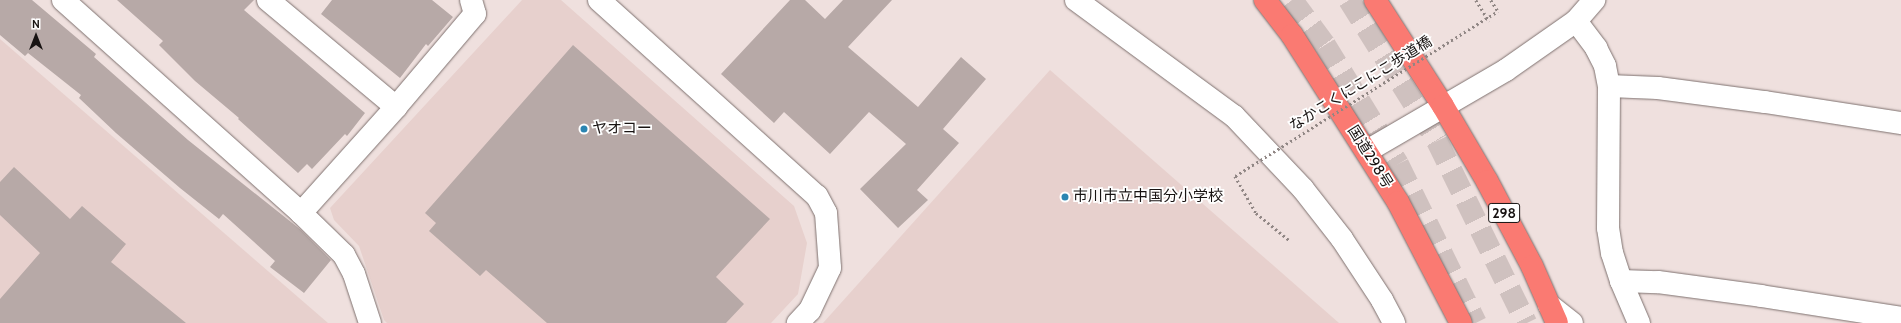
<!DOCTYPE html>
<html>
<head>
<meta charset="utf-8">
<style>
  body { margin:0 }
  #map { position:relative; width:1901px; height:323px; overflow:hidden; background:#efe0de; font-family:Cabin,"Noto Sans JP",sans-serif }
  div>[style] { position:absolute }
  .built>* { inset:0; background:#e7d0cd }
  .building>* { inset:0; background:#b7a9a7 }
  .highway-tunnel>* { height:22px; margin-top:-11px; transform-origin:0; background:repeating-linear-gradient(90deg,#cfc1bf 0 22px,transparent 0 33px) }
  .path>* { height:2.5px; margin-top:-1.25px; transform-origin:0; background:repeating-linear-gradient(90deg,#908684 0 2px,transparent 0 5px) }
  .roads { filter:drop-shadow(0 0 1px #7e716f) drop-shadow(0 0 1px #7e716f) }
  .minor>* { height:22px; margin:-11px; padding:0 11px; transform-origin:11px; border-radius:11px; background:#fff }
  .highway>* { height:22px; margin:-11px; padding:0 11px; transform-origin:11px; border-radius:11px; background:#fa7a72 }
  .path-bridge>* { height:2.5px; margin-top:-1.25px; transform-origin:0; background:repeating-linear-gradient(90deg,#908684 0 2px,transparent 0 5px) }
  .dots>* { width:11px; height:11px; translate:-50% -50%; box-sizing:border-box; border:2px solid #fff; border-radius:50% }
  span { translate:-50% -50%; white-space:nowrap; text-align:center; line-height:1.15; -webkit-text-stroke:3.5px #fff; paint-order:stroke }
  .shield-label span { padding:1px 3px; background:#fff; border:1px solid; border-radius:3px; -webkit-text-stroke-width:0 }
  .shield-label { font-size:14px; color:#181312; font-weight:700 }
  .street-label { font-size:15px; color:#181312 }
  .poi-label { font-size:15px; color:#181312 }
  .left { translate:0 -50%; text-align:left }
  .north { position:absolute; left:16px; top:16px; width:40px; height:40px; -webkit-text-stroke:3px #fff; paint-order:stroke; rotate:0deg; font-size:11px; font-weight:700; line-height:16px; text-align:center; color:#181312 }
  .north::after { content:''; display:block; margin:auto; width:14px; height:18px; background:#181312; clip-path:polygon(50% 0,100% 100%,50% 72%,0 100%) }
</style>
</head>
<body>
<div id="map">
  <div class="built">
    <i style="clip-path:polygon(522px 0,561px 0,794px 206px,807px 243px,798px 294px,771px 323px,387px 323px,384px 320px,359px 246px,334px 220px,330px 208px)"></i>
    <i style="clip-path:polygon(0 39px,328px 323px,0 323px)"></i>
    <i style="clip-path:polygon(1050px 70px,1339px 323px,823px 323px)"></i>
  </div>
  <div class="building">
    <i style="clip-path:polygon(0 0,32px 0,96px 54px,94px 57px,188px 140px,301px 230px,331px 260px,304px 293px,270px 267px,275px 261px,223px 214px,219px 219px,180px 188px,116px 133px,79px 98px,81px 95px,28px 53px,25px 56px,0 35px)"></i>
    <i style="clip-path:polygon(117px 0,254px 0,244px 10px,365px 113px,347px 136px,345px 134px,312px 169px,307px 164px,298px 173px,238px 119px,239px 118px,195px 81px,159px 45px,163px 41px)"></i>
    <i style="clip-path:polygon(332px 0,432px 0,453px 17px,428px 46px,426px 44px,400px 78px,321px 14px)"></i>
    <i style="clip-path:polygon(790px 0,805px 0,825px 19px,843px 0,892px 0,848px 47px,918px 107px,961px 57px,986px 79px,943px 129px,959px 143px,917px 190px,928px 200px,898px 228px,860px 189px,906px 144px,869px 112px,830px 154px,784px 112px,774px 123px,721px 74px)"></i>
    <i style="clip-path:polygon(573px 45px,770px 219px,716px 277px,744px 304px,726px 323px,547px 323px,486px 270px,480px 276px,429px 231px,436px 223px,425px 213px)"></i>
    <i style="clip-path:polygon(14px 167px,70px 219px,82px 206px,126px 244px,111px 262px,186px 323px,0 323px,0 299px,40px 253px,0 215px,0 182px)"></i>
  </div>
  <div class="highway-tunnel">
    <i style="left:1292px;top:0;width:56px;rotate:53.7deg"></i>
    <i style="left:1325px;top:45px;width:140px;rotate:58.5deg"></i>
    <i style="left:1398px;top:164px;width:177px;rotate:63.9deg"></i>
    <i style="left:1349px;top:0;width:166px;rotate:58deg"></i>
    <i style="left:1437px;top:141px;width:203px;rotate:63.9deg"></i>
  </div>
  <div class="path">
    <i style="left:1476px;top:0;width:25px;rotate:58deg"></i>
    <i style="left:1491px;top:0;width:13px;rotate:58deg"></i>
    <i style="left:1235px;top:176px;width:43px;rotate:60.4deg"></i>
    <i style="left:1256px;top:213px;width:43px;rotate:39.3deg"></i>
  </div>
  <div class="roads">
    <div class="minor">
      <i style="left:63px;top:0;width:319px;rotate:41.8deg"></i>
      <i style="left:301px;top:213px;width:60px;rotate:44.3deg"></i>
      <i style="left:344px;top:255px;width:21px;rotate:62deg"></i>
      <i style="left:354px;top:274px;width:52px;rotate:71.9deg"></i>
      <i style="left:268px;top:0;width:167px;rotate:39.9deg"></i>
      <i style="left:599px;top:0;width:293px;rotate:42deg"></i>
      <i style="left:817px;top:196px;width:19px;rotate:62deg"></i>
      <i style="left:826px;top:213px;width:55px;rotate:85.8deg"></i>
      <i style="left:830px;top:268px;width:47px;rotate:115.5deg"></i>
      <i style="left:810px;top:310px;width:18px;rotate:133deg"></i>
      <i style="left:1076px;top:0;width:196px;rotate:36.3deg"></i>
      <i style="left:1234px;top:116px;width:100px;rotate:46.6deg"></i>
      <i style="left:1303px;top:189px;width:63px;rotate:52deg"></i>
      <i style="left:1342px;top:239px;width:73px;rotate:56.7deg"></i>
      <i style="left:1382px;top:300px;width:26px;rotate:62deg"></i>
      <i style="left:1576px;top:21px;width:34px;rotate:53deg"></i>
      <i style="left:1596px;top:48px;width:20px;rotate:63deg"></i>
      <i style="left:1605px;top:66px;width:20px;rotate:79deg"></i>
      <i style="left:1609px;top:86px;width:142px;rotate:90.4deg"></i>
      <i style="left:1608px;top:228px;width:25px;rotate:81deg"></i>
      <i style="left:1612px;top:253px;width:29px;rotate:72deg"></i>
      <i style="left:1621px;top:281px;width:46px;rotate:66.8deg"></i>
      <i style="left:1609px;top:86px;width:49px;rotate:2.3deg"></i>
      <i style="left:1658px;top:88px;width:108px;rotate:7.5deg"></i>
      <i style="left:1765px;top:102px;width:138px;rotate:8.8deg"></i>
      <i style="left:1367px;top:151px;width:161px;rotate:-30.2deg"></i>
      <i style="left:1506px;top:70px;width:85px;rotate:-35deg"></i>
      <i style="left:1576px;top:21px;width:28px;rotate:-49deg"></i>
      <i style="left:301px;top:213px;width:142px;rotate:-48.1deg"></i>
      <i style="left:396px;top:107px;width:122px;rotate:-49.7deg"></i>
      <i style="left:475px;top:14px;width:15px;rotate:-106deg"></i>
      <i style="left:1621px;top:281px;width:37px;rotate:2deg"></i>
      <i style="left:1658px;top:282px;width:104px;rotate:7.7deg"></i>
      <i style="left:1761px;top:296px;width:142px;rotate:8.9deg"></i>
      <i style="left:1549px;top:305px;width:29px;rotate:38deg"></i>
    </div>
    <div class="highway">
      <i style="left:1265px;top:0;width:44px;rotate:52.4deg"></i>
      <i style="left:1292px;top:35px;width:198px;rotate:57.6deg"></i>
      <i style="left:1398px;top:202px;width:136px;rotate:62.5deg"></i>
      <i style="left:1375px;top:0;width:126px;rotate:57.3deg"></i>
      <i style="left:1443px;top:106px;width:87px;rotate:59.6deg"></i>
      <i style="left:1487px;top:181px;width:96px;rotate:62.1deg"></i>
      <i style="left:1532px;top:266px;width:62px;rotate:66.3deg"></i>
    </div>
  </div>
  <div class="path-bridge">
    <i style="left:1235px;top:176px;width:310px;rotate:-32.1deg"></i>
  </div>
  <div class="dots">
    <i style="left:584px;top:129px;background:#2a85b2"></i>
    <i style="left:1065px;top:197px;background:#2a85b2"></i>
  </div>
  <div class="shield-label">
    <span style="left:1504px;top:213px">298</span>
  </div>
  <div class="street-label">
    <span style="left:1361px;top:84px;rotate:-32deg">なかこくにこにこ歩道橋</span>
    <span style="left:1370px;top:157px;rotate:58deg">国道298号</span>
  </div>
  <div class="poi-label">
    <span class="left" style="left:592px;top:129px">ヤオコー</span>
    <span class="left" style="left:1073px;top:197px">市川市立中国分小学校</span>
  </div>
  <div class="north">N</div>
</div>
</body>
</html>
